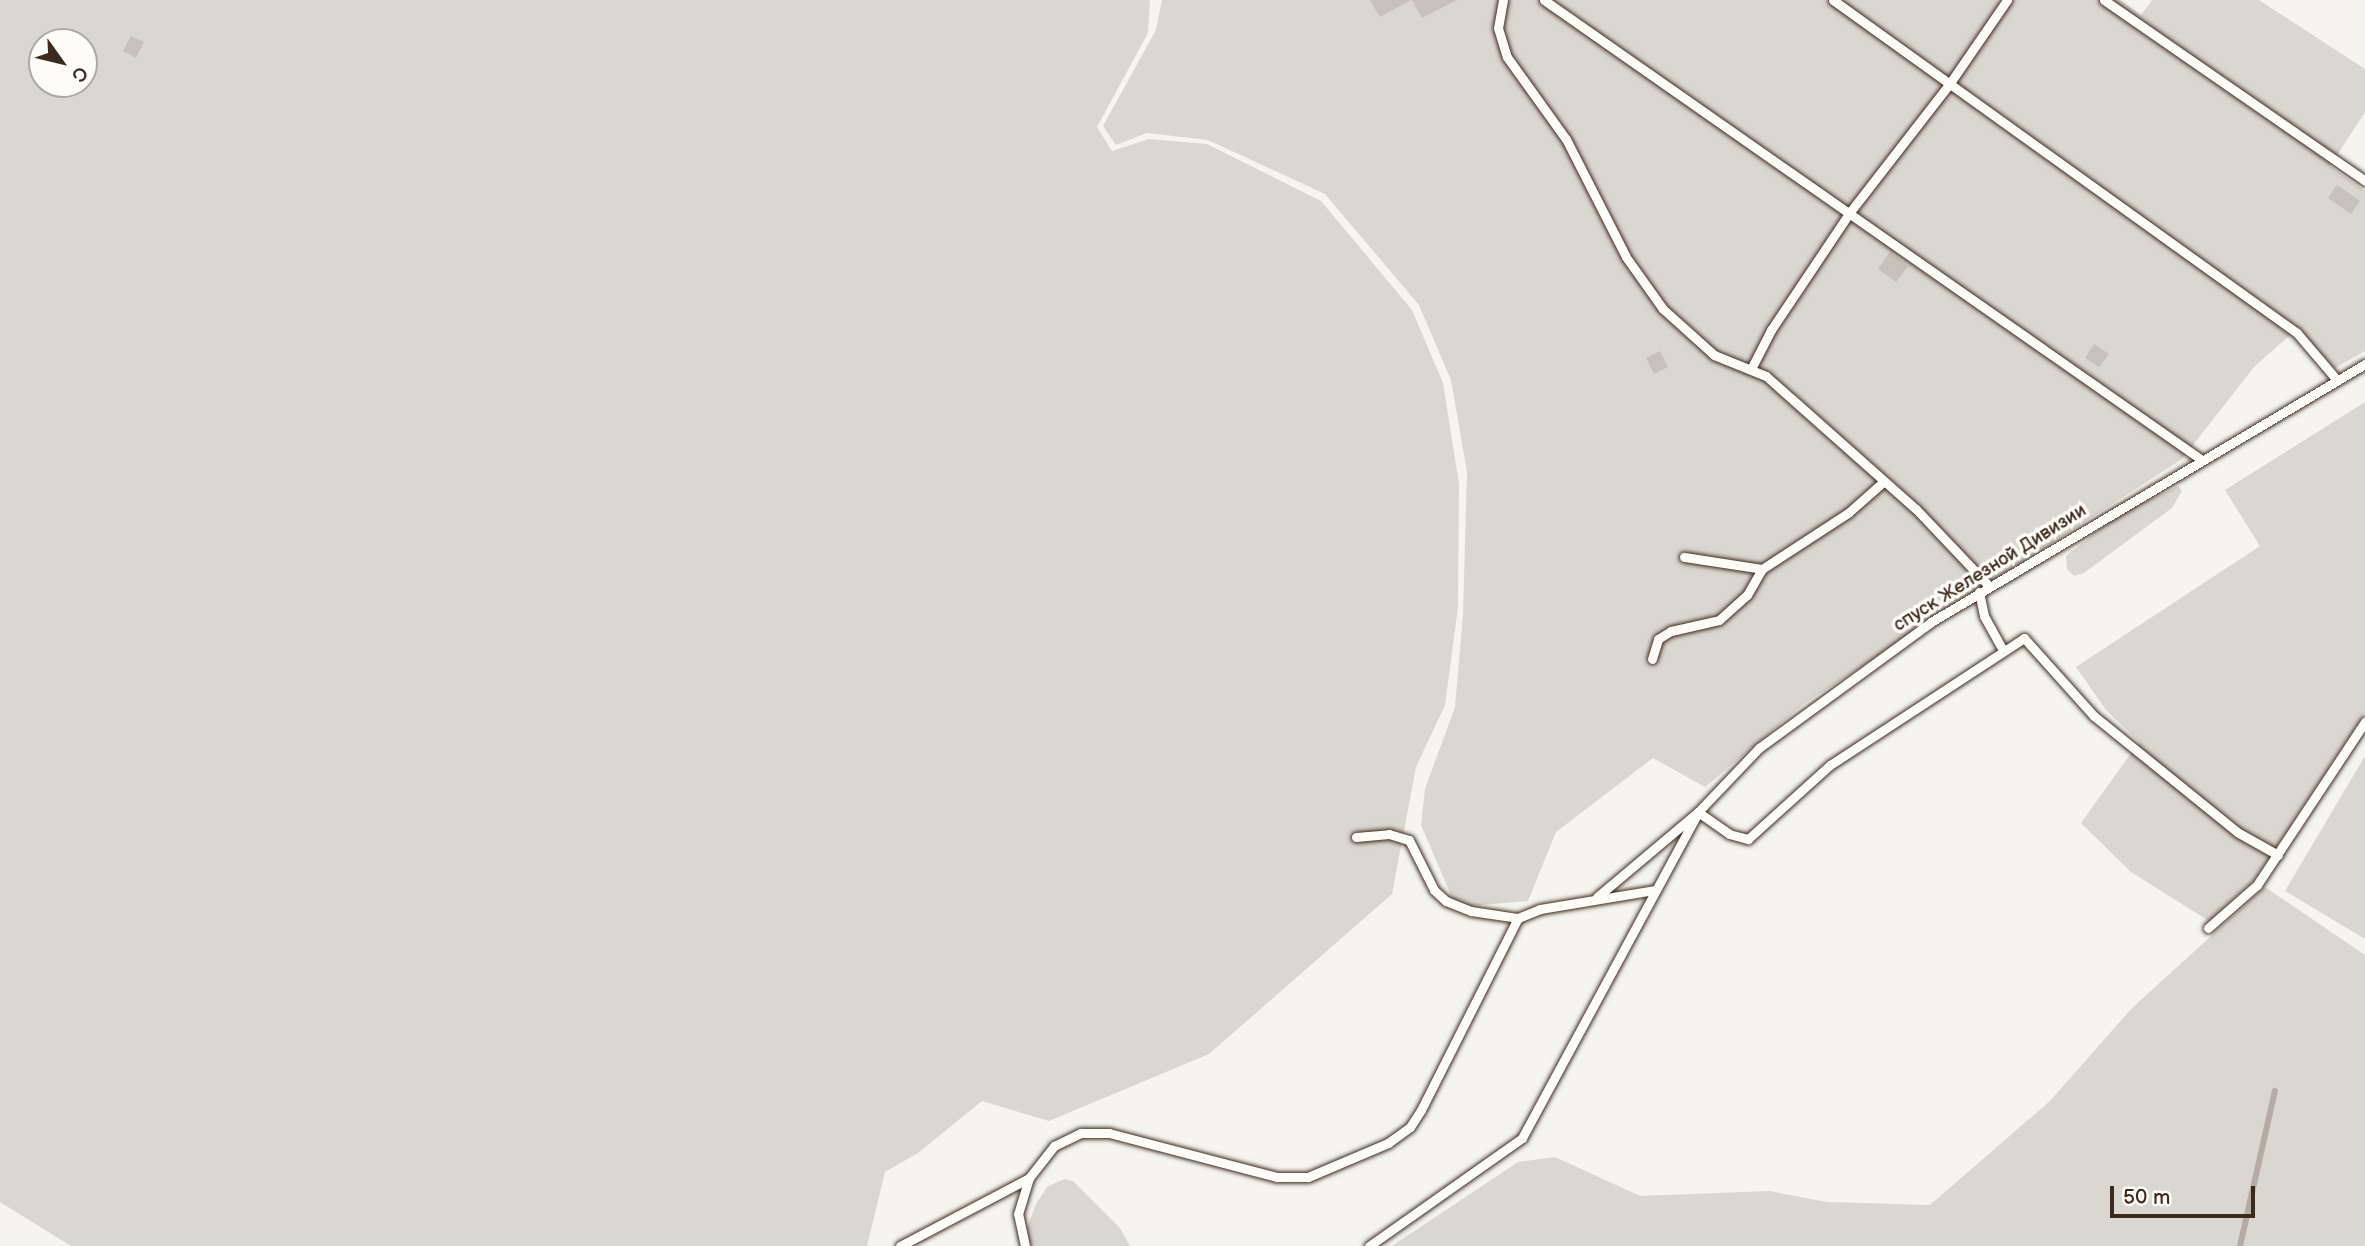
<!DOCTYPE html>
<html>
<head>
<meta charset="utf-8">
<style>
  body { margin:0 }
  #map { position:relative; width:2365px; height:1246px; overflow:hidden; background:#f5f4ee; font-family:"Balsamiq Sans",sans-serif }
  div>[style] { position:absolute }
  .green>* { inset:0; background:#dad6d0 }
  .stream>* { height:6px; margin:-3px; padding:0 3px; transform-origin:3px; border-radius:3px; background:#b4aca4 }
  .building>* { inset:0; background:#c7c1bb }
  .roads { filter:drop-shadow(0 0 2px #3b2a1e) drop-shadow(0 0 2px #3b2a1e) }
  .lane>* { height:9px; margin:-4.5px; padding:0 4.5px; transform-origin:4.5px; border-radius:4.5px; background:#fdfcf7 }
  span { translate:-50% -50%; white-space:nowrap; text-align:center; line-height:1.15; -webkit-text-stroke:7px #fdfcf7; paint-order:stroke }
  .street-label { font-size:19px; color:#3b2a1e }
  .north { position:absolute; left:28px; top:28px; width:70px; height:70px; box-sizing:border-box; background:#fdfcf7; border:2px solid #afa8a0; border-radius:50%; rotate:124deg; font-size:19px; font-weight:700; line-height:28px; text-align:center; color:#3b2a1e }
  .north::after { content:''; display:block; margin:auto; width:24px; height:32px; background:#3b2a1e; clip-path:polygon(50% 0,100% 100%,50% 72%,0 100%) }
  .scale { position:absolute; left:2110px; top:1186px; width:145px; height:32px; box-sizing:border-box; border:4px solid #3b2a1e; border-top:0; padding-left:9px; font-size:21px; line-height:24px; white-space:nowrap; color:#3b2a1e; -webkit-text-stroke:5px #fdfcf7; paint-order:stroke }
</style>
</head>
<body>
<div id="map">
  <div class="green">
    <i style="clip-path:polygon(evenodd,0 0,1150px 0,1148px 33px,1097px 127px,1112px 151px,1149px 139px,1207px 144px,1321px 201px,1412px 310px,1443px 383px,1459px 484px,1458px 607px,1445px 705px,1416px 767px,1392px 894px,1209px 1054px,1049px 1121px,982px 1101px,918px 1153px,885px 1172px,867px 1246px,71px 1246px,0 1202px,0 0,42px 42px,84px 42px,84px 84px,42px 84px,42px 42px)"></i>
    <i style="clip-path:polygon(1162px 0,2120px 0,2141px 15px,2152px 0,2259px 0,2365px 69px,2365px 112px,2330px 166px,2365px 191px,2365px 351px,2335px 368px,2298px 328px,2254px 367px,2182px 459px,1805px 703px,1705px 787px,1653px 758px,1556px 832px,1528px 901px,1456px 907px,1421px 825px,1425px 789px,1455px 707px,1463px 615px,1467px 472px,1451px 380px,1419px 305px,1325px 194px,1208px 140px,1147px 133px,1116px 145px,1103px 126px,1156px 30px)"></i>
    <i style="clip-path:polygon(2365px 402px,2365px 713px,2255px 879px,2209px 921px,2131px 872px,2081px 823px,2139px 742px,2106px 710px,2076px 667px,2260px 546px,2225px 490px)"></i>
    <i style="clip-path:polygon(2178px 486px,2182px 491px,2172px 508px,2084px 573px,2074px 576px,2067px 569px,2066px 556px,2115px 517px)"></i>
    <i style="clip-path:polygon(2365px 756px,2365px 939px,2285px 891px)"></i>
    <i style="clip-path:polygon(2265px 887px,2365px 955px,2365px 1246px,1392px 1246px,1518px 1162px,1555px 1157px,1640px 1196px,1769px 1191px,1827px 1202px,1930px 1205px,2050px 1101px,2132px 1008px)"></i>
    <i style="clip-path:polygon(1064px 1179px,1073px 1181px,1120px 1228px,1130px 1246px,1031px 1246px,1027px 1228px,1036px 1204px,1047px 1187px)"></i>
  </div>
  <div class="stream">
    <i style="left:2240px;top:1246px;width:159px;rotate:-77.3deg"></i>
  </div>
  <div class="building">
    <i style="clip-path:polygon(1370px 0,1411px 0,1380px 17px)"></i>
    <i style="clip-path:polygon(1412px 0,1457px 0,1422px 18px)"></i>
    <i style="clip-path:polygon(131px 36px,144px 42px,136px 58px,123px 51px)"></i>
    <i style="clip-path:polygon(2337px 185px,2360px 201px,2351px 214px,2328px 198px)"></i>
    <i style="clip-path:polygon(1890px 252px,1908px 266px,1896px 282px,1878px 269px)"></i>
    <i style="clip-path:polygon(2094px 344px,2109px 354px,2099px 367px,2085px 358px)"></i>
    <i style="clip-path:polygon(1660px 351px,1668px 367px,1654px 374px,1646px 358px)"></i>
  </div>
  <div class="roads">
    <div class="lane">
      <i style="left:1503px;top:0;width:28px;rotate:100deg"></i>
      <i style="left:1498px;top:28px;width:30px;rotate:73deg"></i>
      <i style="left:1507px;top:57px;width:101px;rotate:54.3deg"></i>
      <i style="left:1566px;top:139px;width:132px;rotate:63deg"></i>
      <i style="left:1626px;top:257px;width:64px;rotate:54.6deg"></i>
      <i style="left:1663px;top:309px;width:69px;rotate:42deg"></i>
      <i style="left:1714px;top:355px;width:56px;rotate:22deg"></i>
      <i style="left:1766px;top:376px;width:200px;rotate:41.6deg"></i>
      <i style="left:1916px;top:509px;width:106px;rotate:46.5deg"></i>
      <i style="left:1544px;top:0;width:803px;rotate:34.96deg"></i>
      <i style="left:1833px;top:0;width:571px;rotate:35.67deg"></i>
      <i style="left:2297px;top:333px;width:62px;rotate:49.6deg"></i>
      <i style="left:2104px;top:0;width:318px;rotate:34.7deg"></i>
      <i style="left:1752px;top:367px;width:42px;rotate:-62.8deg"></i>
      <i style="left:1771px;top:330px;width:142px;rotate:-56.2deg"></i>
      <i style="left:1850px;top:212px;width:163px;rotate:-52.2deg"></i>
      <i style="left:1950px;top:83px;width:101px;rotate:-55.5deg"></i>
      <i style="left:1684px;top:557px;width:79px;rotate:8.7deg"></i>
      <i style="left:1979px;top:592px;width:25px;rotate:78deg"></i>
      <i style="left:1984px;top:616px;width:39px;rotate:61deg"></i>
      <i style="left:1652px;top:659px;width:21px;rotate:-73deg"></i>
      <i style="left:1658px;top:639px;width:15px;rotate:-32deg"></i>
      <i style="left:1671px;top:631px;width:49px;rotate:-12.9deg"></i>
      <i style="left:1719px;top:620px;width:38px;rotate:-42deg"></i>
      <i style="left:1747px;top:595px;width:30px;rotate:-60deg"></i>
      <i style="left:1762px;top:569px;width:103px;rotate:-33.1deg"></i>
      <i style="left:1848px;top:513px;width:47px;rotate:-41.5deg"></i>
      <i style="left:1356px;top:837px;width:33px;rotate:-5deg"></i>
      <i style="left:1389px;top:834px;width:21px;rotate:17deg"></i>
      <i style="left:1409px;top:840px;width:56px;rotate:63.4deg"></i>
      <i style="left:1434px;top:890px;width:16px;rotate:43deg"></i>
      <i style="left:1446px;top:901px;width:27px;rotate:22deg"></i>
      <i style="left:1471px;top:911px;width:48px;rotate:8.5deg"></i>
      <i style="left:1597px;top:897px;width:132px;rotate:-40.1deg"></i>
      <i style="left:1698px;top:812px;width:38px;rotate:35deg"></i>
      <i style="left:1729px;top:834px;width:20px;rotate:15deg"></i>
      <i style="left:1748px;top:839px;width:110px;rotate:-42.1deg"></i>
      <i style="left:1830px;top:765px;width:232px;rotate:-33.2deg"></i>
      <i style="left:2024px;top:638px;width:105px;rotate:48.1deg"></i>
      <i style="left:2094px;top:716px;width:184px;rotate:39deg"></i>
      <i style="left:2237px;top:832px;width:47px;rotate:29.3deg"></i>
      <i style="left:2208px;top:928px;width:65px;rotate:-41.3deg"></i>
      <i style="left:2257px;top:885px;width:196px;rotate:-56.5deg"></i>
      <i style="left:900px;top:1246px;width:146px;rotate:-27.8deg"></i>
      <i style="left:1025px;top:1246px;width:33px;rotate:-102deg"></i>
      <i style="left:1018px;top:1214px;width:38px;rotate:-73deg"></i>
      <i style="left:1029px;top:1178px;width:41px;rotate:-52deg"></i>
      <i style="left:1054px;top:1146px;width:30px;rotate:-26deg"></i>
      <i style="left:1081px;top:1133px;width:28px"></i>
      <i style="left:1109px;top:1133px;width:174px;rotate:14.7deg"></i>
      <i style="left:1277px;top:1177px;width:31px"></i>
      <i style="left:1308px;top:1177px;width:87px;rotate:-23deg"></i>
      <i style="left:1388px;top:1143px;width:27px;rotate:-36deg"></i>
      <i style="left:1410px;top:1127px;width:20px;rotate:-57deg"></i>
      <i style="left:1421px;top:1110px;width:215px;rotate:-63.2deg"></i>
      <i style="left:1518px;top:918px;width:24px;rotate:-22deg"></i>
      <i style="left:1540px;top:909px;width:117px;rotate:-9.4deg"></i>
      <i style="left:1369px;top:1246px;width:187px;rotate:-35.2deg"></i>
      <i style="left:1522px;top:1138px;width:370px;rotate:-61.6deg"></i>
      <i style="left:1698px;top:812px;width:88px;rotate:-46.4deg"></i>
      <i style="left:1759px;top:748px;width:213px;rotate:-36.2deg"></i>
      <i style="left:1931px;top:622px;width:505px;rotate:-30.73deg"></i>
    </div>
  </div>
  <div class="street-label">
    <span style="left:1990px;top:568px;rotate:-32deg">спуск Железной Дивизии</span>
  </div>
  <div class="north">С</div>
  <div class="scale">50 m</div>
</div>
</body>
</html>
